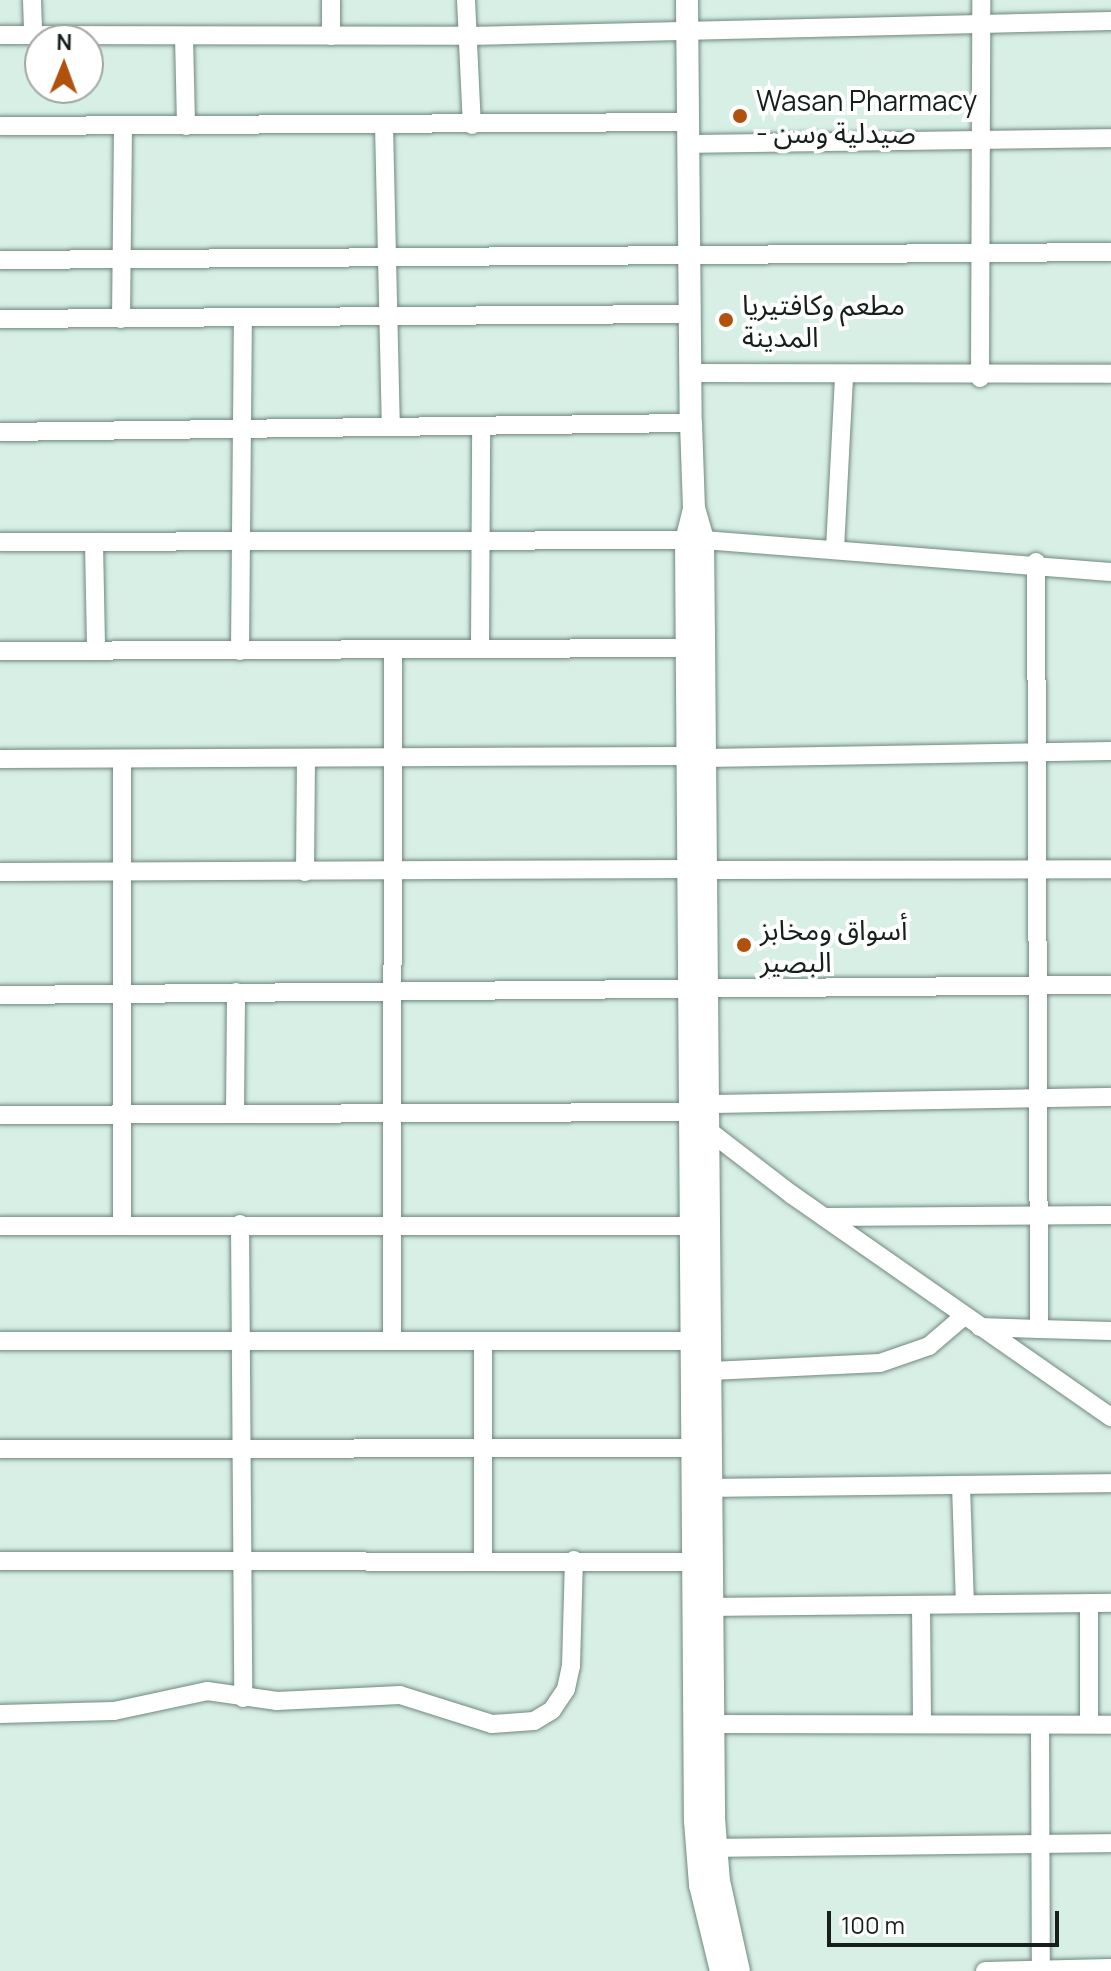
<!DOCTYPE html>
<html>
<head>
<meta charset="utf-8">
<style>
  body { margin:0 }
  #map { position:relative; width:1111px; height:1971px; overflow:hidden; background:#d7efe5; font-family:Manrope,"Noto Sans Arabic",sans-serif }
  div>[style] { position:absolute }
  .roads { filter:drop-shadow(0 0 2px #71887f) drop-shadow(0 0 2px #71887f) }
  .minor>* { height:18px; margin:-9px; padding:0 9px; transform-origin:9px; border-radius:9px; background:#fff }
  .major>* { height:22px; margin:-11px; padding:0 11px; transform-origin:11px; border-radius:11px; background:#fff }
  .dots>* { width:22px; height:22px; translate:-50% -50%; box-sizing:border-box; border:4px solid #fff; border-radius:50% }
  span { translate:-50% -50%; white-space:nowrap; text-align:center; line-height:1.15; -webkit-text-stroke:8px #fff; paint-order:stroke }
  .poi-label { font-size:28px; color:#161f1b }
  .left { translate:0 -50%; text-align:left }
  .north { position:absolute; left:24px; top:24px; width:80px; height:80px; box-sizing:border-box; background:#fff; border:2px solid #a2a5a4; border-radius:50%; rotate:1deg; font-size:22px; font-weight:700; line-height:32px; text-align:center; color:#161f1b }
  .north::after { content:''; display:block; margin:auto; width:28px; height:36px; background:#b2510c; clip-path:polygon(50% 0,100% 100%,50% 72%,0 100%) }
  .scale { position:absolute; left:827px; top:1911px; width:232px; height:36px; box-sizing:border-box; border:4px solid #161f1b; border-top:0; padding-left:10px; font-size:24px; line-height:28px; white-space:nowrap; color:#161f1b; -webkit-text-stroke:6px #fff; paint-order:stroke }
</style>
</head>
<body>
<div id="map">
  <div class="roads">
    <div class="minor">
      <i style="left:32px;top:0;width:35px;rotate:88deg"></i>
      <i style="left:331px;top:0;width:36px;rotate:90deg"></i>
      <i style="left:466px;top:0;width:125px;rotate:87.3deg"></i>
      <i style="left:0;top:35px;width:468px;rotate:0.1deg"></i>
      <i style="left:468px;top:36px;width:643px;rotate:-1.34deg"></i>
      <i style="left:184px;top:36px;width:90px;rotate:88.7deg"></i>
      <i style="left:384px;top:125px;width:301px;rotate:88.7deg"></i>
      <i style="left:0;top:126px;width:688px;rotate:-0.33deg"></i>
      <i style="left:688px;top:144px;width:423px;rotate:-0.8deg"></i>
      <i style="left:0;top:260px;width:1111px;rotate:-0.41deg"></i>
      <i style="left:0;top:319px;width:689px;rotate:-0.42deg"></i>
      <i style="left:121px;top:319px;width:193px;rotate:-89.4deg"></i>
      <i style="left:690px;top:373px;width:421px;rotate:0.1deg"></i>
      <i style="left:980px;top:378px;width:378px;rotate:-89.8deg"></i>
      <i style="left:0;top:432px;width:691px;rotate:-0.75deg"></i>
      <i style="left:0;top:542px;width:703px;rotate:-0.16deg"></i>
      <i style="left:703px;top:540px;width:409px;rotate:4.5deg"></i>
      <i style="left:94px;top:542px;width:109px;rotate:88.9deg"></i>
      <i style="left:835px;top:549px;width:173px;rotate:-87deg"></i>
      <i style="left:480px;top:649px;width:223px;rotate:-89.7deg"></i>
      <i style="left:0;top:651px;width:687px;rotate:-0.25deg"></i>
      <i style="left:240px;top:651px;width:333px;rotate:-89.5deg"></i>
      <i style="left:706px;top:758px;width:405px;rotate:-1deg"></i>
      <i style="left:0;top:759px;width:687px;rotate:-0.25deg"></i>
      <i style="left:708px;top:870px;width:403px;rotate:-0.1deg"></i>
      <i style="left:0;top:872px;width:688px;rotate:-0.25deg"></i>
      <i style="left:305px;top:872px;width:114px;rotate:-89.5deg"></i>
      <i style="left:0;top:995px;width:1111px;rotate:-0.52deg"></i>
      <i style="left:708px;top:1104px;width:403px;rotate:-1deg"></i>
      <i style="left:235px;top:1112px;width:120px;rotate:-89.5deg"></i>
      <i style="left:0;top:1115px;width:689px;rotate:-0.25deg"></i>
      <i style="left:708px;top:1130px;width:105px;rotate:37.6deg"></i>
      <i style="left:791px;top:1194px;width:390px;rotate:34.9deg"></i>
      <i style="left:824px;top:1217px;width:287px;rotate:-0.4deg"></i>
      <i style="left:240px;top:1224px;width:474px;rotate:89.6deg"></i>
      <i style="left:122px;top:1225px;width:464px;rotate:-90deg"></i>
      <i style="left:0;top:1226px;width:691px"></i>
      <i style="left:980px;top:1327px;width:59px;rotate:1.9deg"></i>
      <i style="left:1039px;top:1329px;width:767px;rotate:-90.22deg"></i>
      <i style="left:1039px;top:1329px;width:72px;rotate:1.6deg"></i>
      <i style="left:0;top:1341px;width:691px"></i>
      <i style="left:392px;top:1341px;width:690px;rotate:-89.92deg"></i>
      <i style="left:711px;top:1371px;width:169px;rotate:-2.7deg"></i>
      <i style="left:880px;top:1363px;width:52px;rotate:-19.1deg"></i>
      <i style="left:929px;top:1346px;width:46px;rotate:-40.6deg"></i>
      <i style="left:0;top:1449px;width:692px;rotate:-0.08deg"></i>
      <i style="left:961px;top:1485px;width:119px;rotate:88.1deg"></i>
      <i style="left:712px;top:1488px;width:399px;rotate:-0.7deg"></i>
      <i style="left:483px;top:1558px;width:217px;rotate:-90deg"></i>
      <i style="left:0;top:1561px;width:693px;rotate:0.08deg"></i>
      <i style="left:921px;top:1605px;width:119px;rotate:89.5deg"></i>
      <i style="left:713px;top:1607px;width:398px;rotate:-0.6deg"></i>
      <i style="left:0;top:1714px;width:114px;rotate:-1.5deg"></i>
      <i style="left:114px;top:1711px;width:95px;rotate:-12.1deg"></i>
      <i style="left:207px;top:1691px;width:71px;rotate:8.1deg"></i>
      <i style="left:277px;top:1701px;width:123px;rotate:-2.8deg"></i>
      <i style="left:400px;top:1695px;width:96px;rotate:17.5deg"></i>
      <i style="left:492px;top:1724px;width:42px;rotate:-4.1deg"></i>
      <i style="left:534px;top:1721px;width:21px;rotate:-31deg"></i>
      <i style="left:552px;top:1710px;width:25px;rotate:-56deg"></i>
      <i style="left:566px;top:1689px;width:24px;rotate:-78deg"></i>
      <i style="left:571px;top:1666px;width:106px;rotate:-88.4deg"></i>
      <i style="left:713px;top:1724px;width:398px;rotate:0.1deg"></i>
      <i style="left:1089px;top:1724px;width:121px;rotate:-90deg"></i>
      <i style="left:1040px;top:1725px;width:244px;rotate:89.8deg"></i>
      <i style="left:715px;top:1848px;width:396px;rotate:-0.7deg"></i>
      <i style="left:985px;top:1971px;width:126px;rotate:-1.4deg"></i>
    </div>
    <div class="major">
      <i style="left:687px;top:0;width:423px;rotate:89.5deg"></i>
      <i style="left:691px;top:423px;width:85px;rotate:88deg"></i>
      <i style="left:694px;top:508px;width:33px;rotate:74deg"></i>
      <i style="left:703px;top:540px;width:98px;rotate:89.4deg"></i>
      <i style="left:704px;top:638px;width:1180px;rotate:89.51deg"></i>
      <i style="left:714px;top:1818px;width:63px;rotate:85.5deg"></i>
      <i style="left:719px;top:1881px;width:92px;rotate:77.5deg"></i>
      <i style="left:694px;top:509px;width:33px;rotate:104deg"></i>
      <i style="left:686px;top:541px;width:1280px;rotate:89.6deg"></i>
      <i style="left:695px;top:1821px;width:64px;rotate:85.5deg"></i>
      <i style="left:700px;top:1885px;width:89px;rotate:76.3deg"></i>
    </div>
  </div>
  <div class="dots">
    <i style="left:740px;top:116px;background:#b2510c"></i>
    <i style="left:726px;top:320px;background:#b2510c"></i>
    <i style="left:744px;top:945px;background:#b2510c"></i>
  </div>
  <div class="poi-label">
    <span class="left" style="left:756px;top:116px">Wasan Pharmacy<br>- صيدلية وسن</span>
    <span class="left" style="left:742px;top:320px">مطعم وكافتيريا<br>المدينة</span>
    <span class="left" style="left:760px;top:945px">أسواق ومخابز<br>البصير</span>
  </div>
  <div class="north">N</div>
  <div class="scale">100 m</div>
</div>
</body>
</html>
